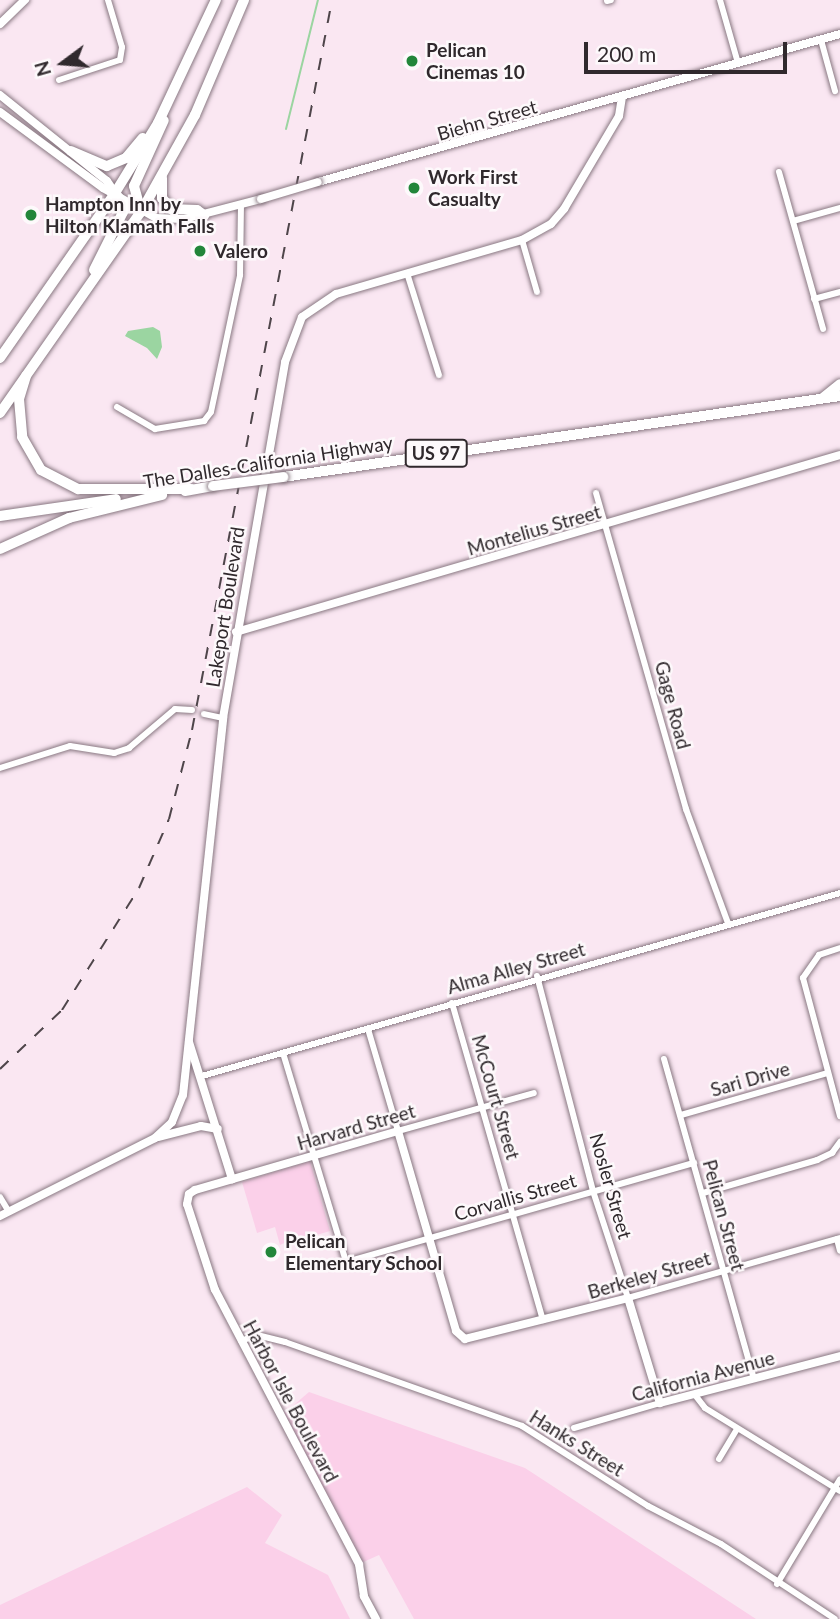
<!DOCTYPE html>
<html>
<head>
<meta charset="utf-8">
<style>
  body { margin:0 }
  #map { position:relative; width:840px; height:1619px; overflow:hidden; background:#fae7f2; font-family:Lato,sans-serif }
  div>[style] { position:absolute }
  .green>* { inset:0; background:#fbd0e9 }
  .water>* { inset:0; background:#9bd5a1 }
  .stream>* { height:2px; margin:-1px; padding:0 1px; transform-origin:1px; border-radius:1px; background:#9bd5a1 }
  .roads { filter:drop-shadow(0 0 2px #897882) drop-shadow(0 0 2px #897882) }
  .minor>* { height:6px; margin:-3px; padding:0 3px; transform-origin:3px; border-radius:3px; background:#fff }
  .tertiary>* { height:8px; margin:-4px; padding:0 4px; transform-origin:4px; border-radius:4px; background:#fff }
  .primary>* { height:10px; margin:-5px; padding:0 5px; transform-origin:5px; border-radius:5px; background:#fff }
  .trunk>* { height:10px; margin:-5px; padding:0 5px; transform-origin:5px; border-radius:5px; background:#fff }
  .rail>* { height:2px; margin-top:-1px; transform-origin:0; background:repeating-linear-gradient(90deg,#4e454a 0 12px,transparent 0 24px) }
  .bridges { filter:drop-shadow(0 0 2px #897882) drop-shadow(0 0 2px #897882) }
  .tertiary-bridge>* { height:8px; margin:-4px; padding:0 4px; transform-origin:4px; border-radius:4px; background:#fff }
  .trunk-bridge>* { height:10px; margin:-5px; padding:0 5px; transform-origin:5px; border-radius:5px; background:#fff }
  .dots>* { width:19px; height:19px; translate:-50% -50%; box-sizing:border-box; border:4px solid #fdf9fb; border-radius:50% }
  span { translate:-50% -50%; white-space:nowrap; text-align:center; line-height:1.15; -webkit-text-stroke:5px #fdf9fb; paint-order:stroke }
  .shield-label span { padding:2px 5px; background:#fdf9fb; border:2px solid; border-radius:5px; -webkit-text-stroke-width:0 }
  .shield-label { font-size:18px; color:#30292d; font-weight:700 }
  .poi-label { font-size:19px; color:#30292d; font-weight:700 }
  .left { translate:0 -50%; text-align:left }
  .street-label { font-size:19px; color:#30292d }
  .north { position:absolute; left:28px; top:28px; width:70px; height:70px; -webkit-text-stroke:5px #fdf9fb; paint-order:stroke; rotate:254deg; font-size:19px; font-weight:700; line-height:28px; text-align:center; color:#30292d }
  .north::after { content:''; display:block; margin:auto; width:24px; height:32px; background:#30292d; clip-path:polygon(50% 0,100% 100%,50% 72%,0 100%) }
  .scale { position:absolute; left:584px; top:42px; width:203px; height:32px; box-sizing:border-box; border:4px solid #30292d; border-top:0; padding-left:9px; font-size:21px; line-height:24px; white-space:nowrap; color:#30292d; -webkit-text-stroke:5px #fdf9fb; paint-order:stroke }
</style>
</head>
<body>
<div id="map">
  <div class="green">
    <i style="clip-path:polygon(310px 1161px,330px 1231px,303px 1239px,301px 1235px,280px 1245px,275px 1227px,257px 1233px,242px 1182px)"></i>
    <i style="clip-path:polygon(309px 1392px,525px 1468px,756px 1619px,414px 1619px,379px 1555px,359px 1564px,281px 1416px)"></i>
    <i style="clip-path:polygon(247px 1487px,282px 1515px,265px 1543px,328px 1575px,350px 1619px,0 1619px,0 1605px)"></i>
  </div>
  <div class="water">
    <i style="clip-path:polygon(153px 327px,160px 331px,162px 347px,157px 359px,147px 348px,125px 336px,128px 331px)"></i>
  </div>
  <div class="stream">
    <i style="left:286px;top:129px;width:133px;rotate:-76.1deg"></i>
  </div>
  <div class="roads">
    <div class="minor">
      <i style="left:720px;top:0;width:66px;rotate:74.1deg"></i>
      <i style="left:607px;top:1px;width:4px;rotate:-14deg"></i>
      <i style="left:821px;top:40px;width:53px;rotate:74.6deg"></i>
      <i style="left:59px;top:80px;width:64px;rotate:-18.2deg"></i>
      <i style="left:120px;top:60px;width:13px;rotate:-81deg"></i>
      <i style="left:122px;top:47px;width:49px;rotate:-106.6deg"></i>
      <i style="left:779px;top:172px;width:163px;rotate:74.3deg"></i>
      <i style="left:793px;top:221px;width:49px;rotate:-15.5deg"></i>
      <i style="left:522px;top:240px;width:54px;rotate:73.9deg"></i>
      <i style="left:407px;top:273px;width:107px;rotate:72.6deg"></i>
      <i style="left:814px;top:299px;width:27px;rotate:-15deg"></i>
      <i style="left:117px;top:407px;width:44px;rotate:30.1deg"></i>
      <i style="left:155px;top:429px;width:50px;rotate:-9.3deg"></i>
      <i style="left:204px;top:421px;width:11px;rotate:-52deg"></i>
      <i style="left:211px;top:412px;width:140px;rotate:-78deg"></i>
      <i style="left:240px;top:275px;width:70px;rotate:-89.2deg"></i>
      <i style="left:596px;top:493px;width:329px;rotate:74.1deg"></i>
      <i style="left:686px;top:809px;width:121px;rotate:69.8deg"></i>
      <i style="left:204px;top:714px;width:19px;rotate:12deg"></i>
      <i style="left:0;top:768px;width:73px;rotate:-17.4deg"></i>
      <i style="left:70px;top:746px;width:45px;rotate:9deg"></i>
      <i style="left:114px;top:753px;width:16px;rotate:-18deg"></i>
      <i style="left:129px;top:748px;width:60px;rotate:-40.3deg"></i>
      <i style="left:175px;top:709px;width:17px;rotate:3deg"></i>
      <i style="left:840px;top:948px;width:22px;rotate:162deg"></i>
      <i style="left:819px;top:955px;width:28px;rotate:125deg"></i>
      <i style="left:803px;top:978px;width:143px;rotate:75deg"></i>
      <i style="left:537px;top:976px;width:222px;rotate:75.4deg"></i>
      <i style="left:593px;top:1191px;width:113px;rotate:71.9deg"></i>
      <i style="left:628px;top:1298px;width:220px;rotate:-15.8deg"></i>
      <i style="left:452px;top:1003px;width:330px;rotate:74deg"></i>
      <i style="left:368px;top:1029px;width:106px;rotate:73.6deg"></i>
      <i style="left:398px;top:1131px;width:141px;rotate:-15.6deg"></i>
      <i style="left:283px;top:1053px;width:218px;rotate:73.2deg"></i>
      <i style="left:346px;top:1262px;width:362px;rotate:-15.9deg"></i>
      <i style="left:664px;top:1059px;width:332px;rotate:74.3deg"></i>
      <i style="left:202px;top:1076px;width:664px;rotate:-16deg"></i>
      <i style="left:681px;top:1115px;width:152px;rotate:-16deg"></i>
      <i style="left:703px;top:1193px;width:119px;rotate:-16.1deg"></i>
      <i style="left:817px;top:1160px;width:17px;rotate:-25deg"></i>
      <i style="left:832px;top:1153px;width:14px;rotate:-54deg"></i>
      <i style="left:0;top:1197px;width:17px;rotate:59deg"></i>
      <i style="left:837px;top:1239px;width:12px;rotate:76deg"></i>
      <i style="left:241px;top:1341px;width:17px;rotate:-21deg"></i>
      <i style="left:257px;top:1335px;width:29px;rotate:14deg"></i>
      <i style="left:285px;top:1342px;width:251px;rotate:19.5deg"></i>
      <i style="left:522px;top:1426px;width:149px;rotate:32.4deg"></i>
      <i style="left:648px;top:1506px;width:82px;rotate:27.5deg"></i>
      <i style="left:721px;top:1544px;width:136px;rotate:33.3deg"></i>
      <i style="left:695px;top:1395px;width:16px;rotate:52deg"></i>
      <i style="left:705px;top:1408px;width:158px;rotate:31.6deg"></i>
      <i style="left:574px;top:1428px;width:90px;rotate:-16.2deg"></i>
      <i style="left:719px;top:1459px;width:35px;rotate:-59deg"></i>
      <i style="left:777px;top:1584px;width:122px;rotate:-59deg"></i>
    </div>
    <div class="tertiary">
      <i style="left:0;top:24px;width:35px;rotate:-44deg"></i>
      <i style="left:0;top:95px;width:137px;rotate:38.8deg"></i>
      <i style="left:107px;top:181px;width:14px;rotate:56deg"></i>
      <i style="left:0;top:112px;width:128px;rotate:36.4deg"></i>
      <i style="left:103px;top:188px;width:61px;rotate:29.5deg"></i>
      <i style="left:156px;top:218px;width:28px;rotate:2deg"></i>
      <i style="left:184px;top:219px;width:80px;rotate:-14.6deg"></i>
      <i style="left:318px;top:182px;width:543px;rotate:-15.83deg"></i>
      <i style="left:236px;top:632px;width:629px;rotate:-16.33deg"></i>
      <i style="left:189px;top:1042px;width:144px;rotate:72.6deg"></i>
      <i style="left:158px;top:1137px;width:44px;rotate:-14.3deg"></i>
      <i style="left:201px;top:1126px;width:17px;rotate:10deg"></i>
      <i style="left:0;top:1216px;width:174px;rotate:-26.7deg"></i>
      <i style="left:155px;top:1138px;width:23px;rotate:-43deg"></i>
      <i style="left:172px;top:1122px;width:29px;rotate:-68deg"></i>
      <i style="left:183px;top:1095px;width:379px;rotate:-83.9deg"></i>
      <i style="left:223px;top:718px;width:361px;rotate:-80.1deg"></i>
      <i style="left:285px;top:362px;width:48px;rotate:-69.3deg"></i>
      <i style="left:302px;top:317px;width:41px;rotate:-34.1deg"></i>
      <i style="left:336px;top:294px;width:194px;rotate:-16.2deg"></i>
      <i style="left:522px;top:240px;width:33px;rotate:-29deg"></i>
      <i style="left:551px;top:224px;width:20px;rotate:-49deg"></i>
      <i style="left:564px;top:209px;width:108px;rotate:-59.4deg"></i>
      <i style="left:619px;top:116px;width:19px;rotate:-81deg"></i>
      <i style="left:376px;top:1619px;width:26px;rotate:-118deg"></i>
      <i style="left:364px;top:1596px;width:32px;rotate:-99deg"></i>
      <i style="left:359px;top:1564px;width:310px;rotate:-117.7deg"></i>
      <i style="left:215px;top:1290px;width:90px;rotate:-108deg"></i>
      <i style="left:187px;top:1204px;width:10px;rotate:-79deg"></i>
      <i style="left:189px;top:1194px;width:7px;rotate:-34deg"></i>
      <i style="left:195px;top:1190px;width:211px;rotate:-16.2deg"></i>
      <i style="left:398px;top:1131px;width:208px;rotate:73.8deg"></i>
      <i style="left:456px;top:1331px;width:12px;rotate:42deg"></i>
      <i style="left:465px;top:1339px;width:168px;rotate:-14.1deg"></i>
      <i style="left:628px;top:1298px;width:110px;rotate:73.1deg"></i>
      <i style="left:660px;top:1403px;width:186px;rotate:-14.6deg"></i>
    </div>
    <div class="primary">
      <i style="left:71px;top:151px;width:39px;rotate:23deg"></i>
      <i style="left:107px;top:166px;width:21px;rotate:-23deg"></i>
      <i style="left:126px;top:158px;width:26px;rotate:-50deg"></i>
      <i style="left:162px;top:178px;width:20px;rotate:90deg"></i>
      <i style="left:162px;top:198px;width:14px;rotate:51deg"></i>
      <i style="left:171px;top:209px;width:26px;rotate:2deg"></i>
      <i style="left:197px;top:210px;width:9px;rotate:36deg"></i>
      <i style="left:141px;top:212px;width:27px;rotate:-105deg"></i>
      <i style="left:134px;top:186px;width:72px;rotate:-65.6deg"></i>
      <i style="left:94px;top:270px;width:65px;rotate:-63.4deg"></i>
      <i style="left:123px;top:212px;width:9px;rotate:-90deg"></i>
      <i style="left:123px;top:203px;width:13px;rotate:-129deg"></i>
      <i style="left:0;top:358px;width:201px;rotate:-55.1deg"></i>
      <i style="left:115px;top:193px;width:82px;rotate:-58.4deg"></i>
      <i style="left:158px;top:123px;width:136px;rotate:-64.8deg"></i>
      <i style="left:0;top:413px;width:246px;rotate:-55deg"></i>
      <i style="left:141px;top:212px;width:111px;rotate:-60.9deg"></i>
      <i style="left:195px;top:115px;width:125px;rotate:-66.9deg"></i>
    </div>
    <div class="trunk">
      <i style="left:26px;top:376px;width:24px;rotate:107deg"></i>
      <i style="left:19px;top:399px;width:38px;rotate:85deg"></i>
      <i style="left:22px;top:437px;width:38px;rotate:60deg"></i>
      <i style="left:41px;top:470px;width:42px;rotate:27.2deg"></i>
      <i style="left:78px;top:489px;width:113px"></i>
      <i style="left:823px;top:398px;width:22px;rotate:-39deg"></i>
      <i style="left:283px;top:477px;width:563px;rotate:-8.27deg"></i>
      <i style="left:185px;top:491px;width:28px;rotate:-10deg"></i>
      <i style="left:0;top:516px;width:117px;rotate:-8.3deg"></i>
      <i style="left:0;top:549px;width:76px;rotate:-24.2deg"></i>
      <i style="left:69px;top:518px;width:96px;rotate:-13.9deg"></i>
    </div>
  </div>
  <div class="rail">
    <i style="left:0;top:1069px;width:86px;rotate:-43.6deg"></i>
    <i style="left:62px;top:1010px;width:144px;rotate:-57.7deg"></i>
    <i style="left:139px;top:888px;width:75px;rotate:-66.5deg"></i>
    <i style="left:169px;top:819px;width:92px;rotate:-75.5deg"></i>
    <i style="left:192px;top:730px;width:743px;rotate:-79.14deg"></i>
  </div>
  <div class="bridges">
    <div class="tertiary-bridge">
      <i style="left:261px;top:199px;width:59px;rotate:-16.6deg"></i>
    </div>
    <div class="trunk-bridge">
      <i style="left:213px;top:486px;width:71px;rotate:-7.3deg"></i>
    </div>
  </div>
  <div class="dots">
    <i style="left:412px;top:61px;background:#22863a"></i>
    <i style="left:414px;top:188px;background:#22863a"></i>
    <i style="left:31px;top:215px;background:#22863a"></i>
    <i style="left:200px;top:251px;background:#22863a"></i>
    <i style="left:271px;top:1252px;background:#22863a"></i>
  </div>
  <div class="shield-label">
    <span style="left:436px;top:453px">US 97</span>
  </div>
  <div class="poi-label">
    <span class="left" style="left:426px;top:61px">Pelican<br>Cinemas 10</span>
    <span class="left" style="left:428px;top:188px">Work First<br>Casualty</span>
    <span class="left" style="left:45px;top:215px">Hampton Inn by<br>Hilton Klamath Falls</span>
    <span class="left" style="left:214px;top:251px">Valero</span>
    <span class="left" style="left:285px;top:1252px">Pelican<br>Elementary School</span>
  </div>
  <div class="street-label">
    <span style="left:487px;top:120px;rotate:-16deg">Biehn Street</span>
    <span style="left:268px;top:462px;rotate:-9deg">The Dalles-California Highway</span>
    <span style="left:534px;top:530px;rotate:-16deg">Montelius Street</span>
    <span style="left:225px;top:607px;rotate:-81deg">Lakeport Boulevard</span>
    <span style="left:673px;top:705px;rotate:75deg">Gage Road</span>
    <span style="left:516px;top:968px;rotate:-16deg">Alma Alley Street</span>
    <span style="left:750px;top:1079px;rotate:-16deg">Sari Drive</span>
    <span style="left:496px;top:1097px;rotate:74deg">McCourt Street</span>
    <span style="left:356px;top:1127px;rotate:-16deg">Harvard Street</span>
    <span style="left:611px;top:1186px;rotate:74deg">Nosler Street</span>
    <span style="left:515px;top:1197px;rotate:-16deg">Corvallis Street</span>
    <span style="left:724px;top:1215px;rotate:75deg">Pelican Street</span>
    <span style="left:649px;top:1275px;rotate:-16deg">Berkeley Street</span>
    <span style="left:703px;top:1376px;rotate:-15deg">California Avenue</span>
    <span style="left:291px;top:1401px;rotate:62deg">Harbor Isle Boulevard</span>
    <span style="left:577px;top:1443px;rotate:32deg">Hanks Street</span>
  </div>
  <div class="north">N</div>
  <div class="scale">200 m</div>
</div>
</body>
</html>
